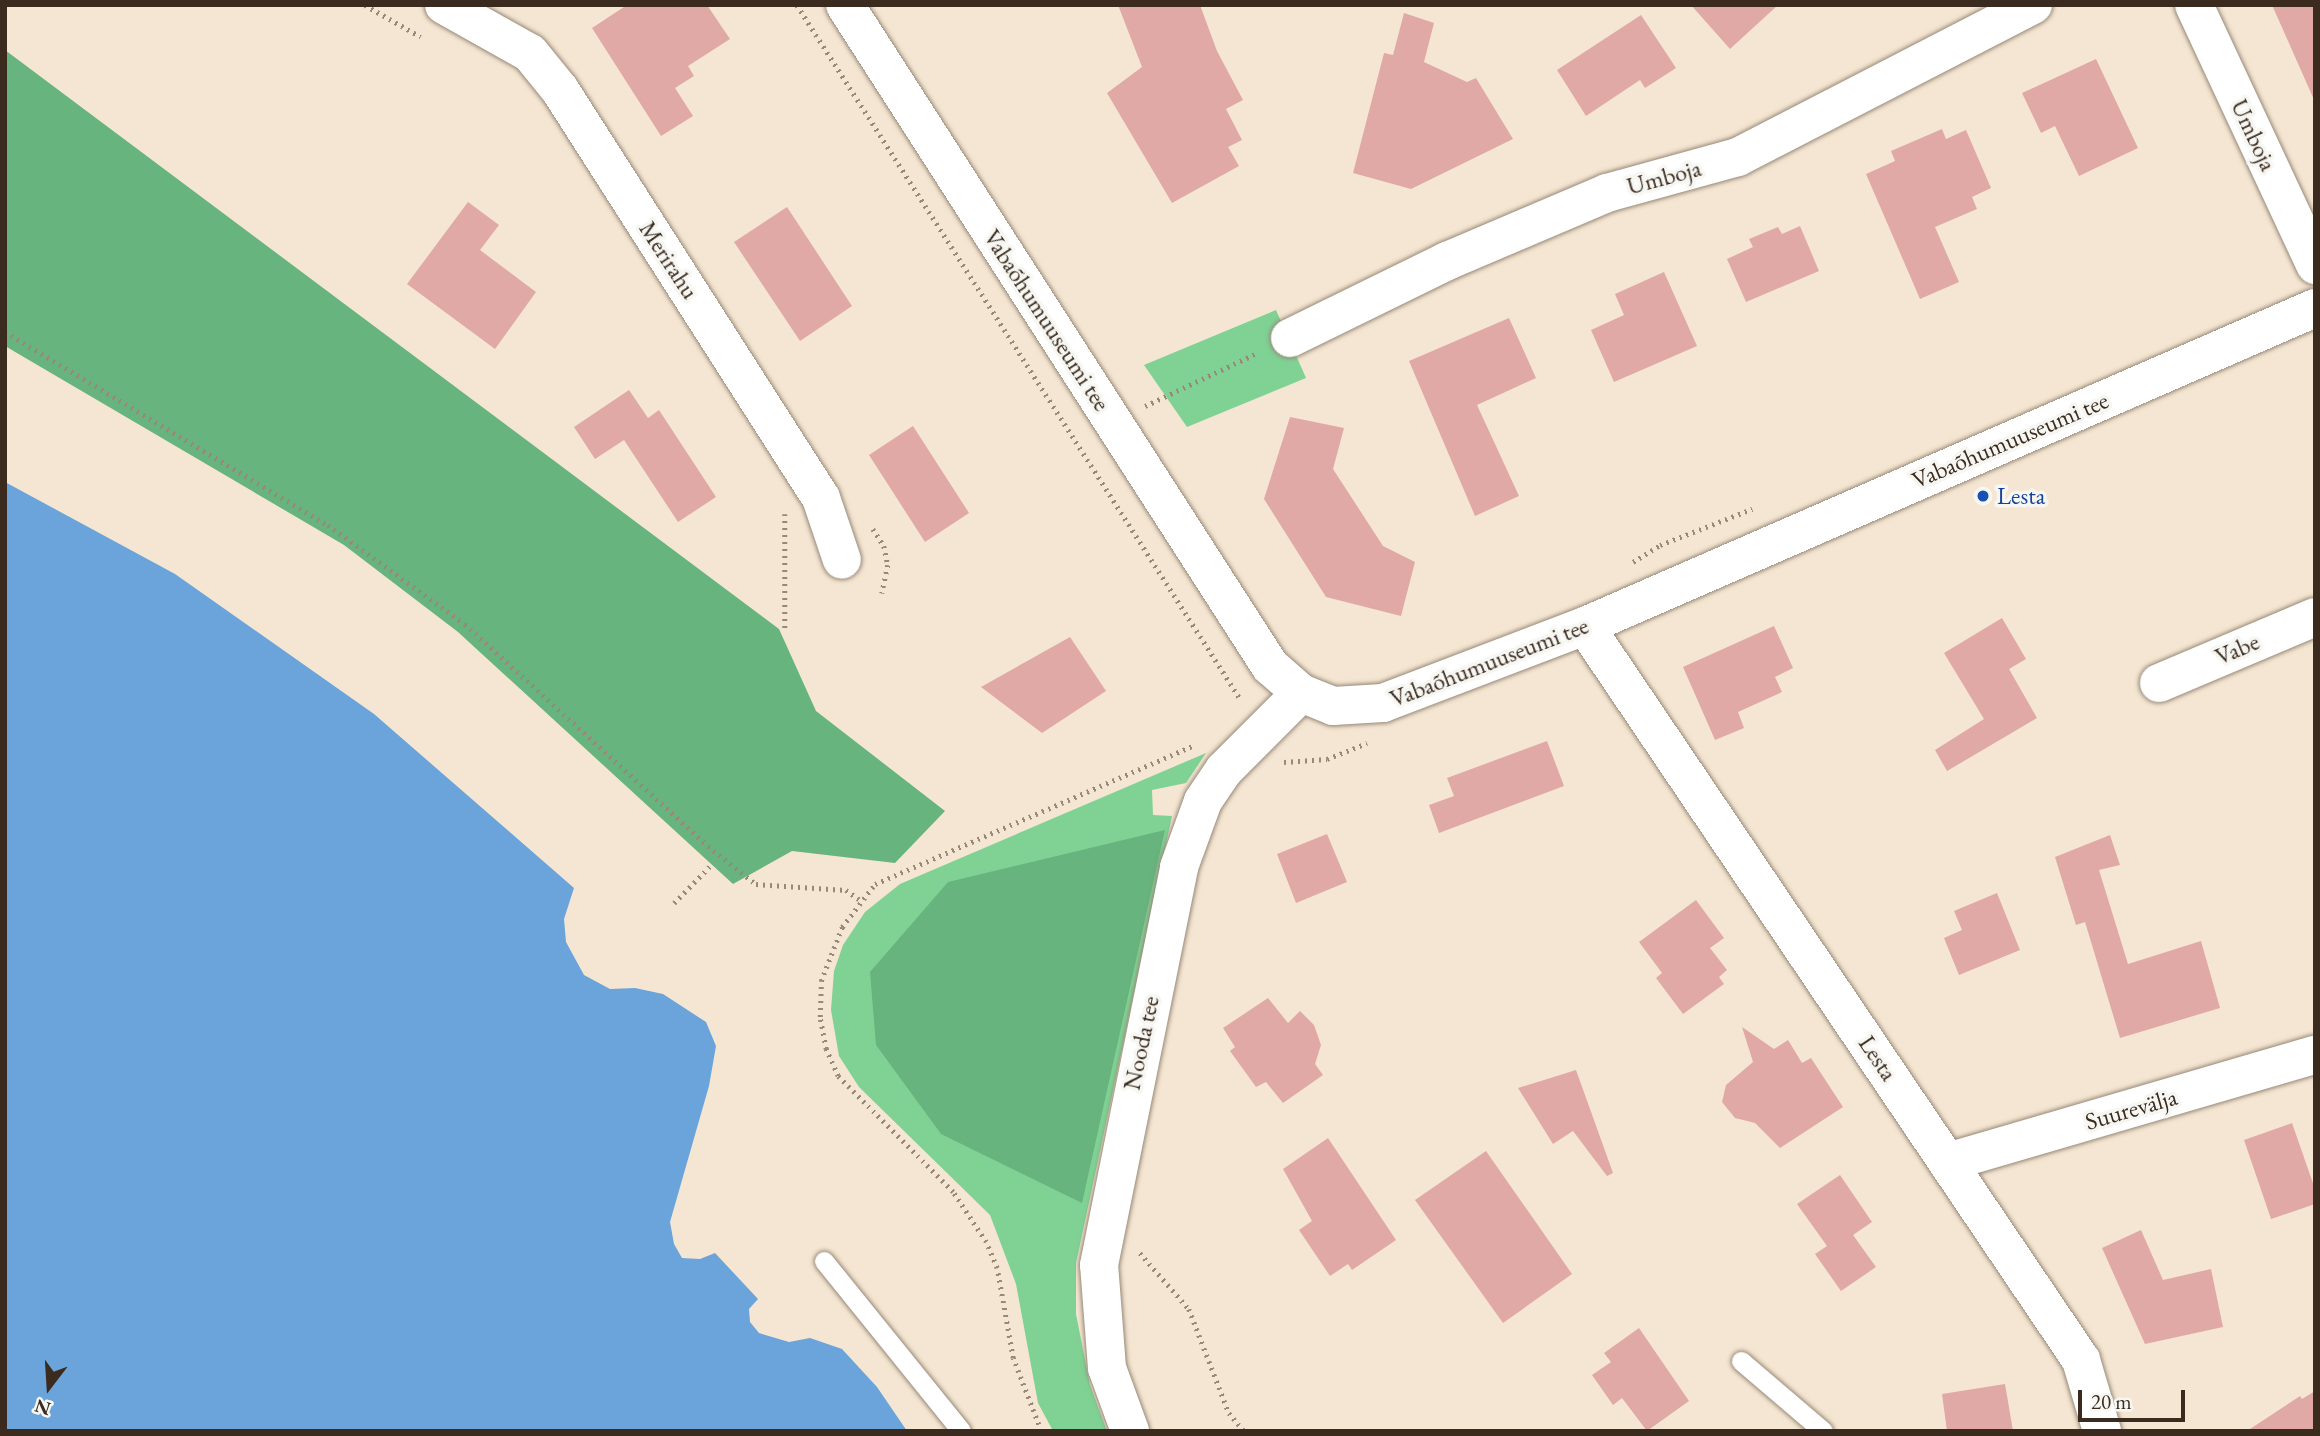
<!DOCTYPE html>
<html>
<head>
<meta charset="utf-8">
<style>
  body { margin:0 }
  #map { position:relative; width:2320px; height:1436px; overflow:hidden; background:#f4e6d2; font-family:"EB Garamond",serif }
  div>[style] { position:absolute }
  .green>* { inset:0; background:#7fd294 }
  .forest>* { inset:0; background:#67b47e }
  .water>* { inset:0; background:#6aa4da }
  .building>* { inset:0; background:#e1a9a5 }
  .path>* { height:4.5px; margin-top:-2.25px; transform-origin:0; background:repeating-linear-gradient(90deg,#988878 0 2px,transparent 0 7px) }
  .roads { filter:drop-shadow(0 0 2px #988878) drop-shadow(0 0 2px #988878) }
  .service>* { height:19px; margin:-9.5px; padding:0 9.5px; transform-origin:9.5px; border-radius:9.5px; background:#fff }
  .minor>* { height:38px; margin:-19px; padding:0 19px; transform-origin:19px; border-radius:19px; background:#fff }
  .tertiary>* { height:38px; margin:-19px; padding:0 19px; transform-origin:19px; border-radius:19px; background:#fff }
  .dots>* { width:19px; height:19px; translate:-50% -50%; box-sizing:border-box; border:4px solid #f6f6f2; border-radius:50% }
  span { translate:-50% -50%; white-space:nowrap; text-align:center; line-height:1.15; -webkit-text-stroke:7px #f6f6f2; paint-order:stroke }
  .street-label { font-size:24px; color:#3b2a1e }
  .transit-label { font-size:24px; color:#164399 }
  .left { translate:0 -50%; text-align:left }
  .frame { position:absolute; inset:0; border:7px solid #3b2a1e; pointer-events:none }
  .north { position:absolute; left:14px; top:1352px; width:70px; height:70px; -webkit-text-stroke:5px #f6f6f2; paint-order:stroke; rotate:197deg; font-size:19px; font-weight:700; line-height:28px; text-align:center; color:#3b2a1e }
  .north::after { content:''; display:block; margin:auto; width:24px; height:32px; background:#3b2a1e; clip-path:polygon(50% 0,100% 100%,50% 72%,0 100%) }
  .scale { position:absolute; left:2078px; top:1390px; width:107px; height:32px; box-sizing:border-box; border:4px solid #3b2a1e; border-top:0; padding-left:9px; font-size:21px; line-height:24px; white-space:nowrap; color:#3b2a1e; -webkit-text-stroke:5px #f6f6f2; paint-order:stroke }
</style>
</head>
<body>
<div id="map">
  <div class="green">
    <i style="clip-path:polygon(1276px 310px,1306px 378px,1187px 427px,1144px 365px)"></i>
    <i style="clip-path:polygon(1206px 753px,1186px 783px,1152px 790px,1153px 815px,1172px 816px,1076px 1263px,1076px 1314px,1090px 1385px,1107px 1431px,1053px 1431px,1038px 1403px,1016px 1284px,990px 1215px,859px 1087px,839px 1056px,831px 1010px,834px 971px,843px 945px,865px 912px,900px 884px)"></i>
  </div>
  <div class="forest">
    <i style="clip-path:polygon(5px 50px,779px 629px,816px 711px,945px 811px,895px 863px,792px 851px,733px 884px,458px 632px,344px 545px,5px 346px)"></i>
    <i style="clip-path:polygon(1165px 830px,1082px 1203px,941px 1134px,876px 1045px,870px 972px,948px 882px)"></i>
  </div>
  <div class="water">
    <i style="clip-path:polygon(5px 482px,175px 574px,374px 714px,574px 888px,564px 919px,566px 942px,584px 975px,610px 989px,635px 988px,663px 994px,706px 1022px,716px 1046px,709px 1086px,670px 1222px,674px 1244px,682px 1258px,700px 1259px,715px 1253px,758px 1299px,749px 1309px,750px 1322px,759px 1333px,789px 1342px,810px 1338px,842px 1349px,877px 1387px,907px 1431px,5px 1431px)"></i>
  </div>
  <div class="building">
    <i style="clip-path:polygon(627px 5px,707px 5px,730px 39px,688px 66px,694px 76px,675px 88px,693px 116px,661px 136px,592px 28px)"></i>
    <i style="clip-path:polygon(1118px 5px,1200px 5px,1217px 51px,1243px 100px,1226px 109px,1242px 140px,1228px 147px,1239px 166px,1172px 203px,1107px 93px,1142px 67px)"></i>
    <i style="clip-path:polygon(1691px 5px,1778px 5px,1730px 49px)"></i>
    <i style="clip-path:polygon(2272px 5px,2315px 5px,2315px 102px)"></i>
    <i style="clip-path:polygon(1404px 13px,1434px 23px,1424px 62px,1467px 82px,1476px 78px,1513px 139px,1411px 189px,1353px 173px,1384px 53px,1393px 55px)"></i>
    <i style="clip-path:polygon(1641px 15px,1676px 68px,1645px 88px,1640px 80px,1586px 116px,1557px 70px)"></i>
    <i style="clip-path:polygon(2096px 59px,2138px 148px,2079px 176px,2055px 126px,2041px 133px,2022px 93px)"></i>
    <i style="clip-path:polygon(1942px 129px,1946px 139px,1966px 130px,1991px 188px,1972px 197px,1977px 209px,1935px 227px,1959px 282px,1920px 299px,1866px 174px,1895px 161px,1891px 151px)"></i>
    <i style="clip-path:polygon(468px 202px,499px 225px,480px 250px,536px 292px,495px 349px,407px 284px)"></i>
    <i style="clip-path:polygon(787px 207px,852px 306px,800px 341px,734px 242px)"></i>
    <i style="clip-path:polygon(1800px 226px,1819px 271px,1746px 302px,1727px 259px,1753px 247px,1749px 239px,1778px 227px,1782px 234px)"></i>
    <i style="clip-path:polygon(1664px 272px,1697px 346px,1614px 382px,1591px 330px,1624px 315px,1615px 294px)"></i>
    <i style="clip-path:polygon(1509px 318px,1536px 378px,1477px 405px,1519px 496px,1475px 516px,1409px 361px)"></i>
    <i style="clip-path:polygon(629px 390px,648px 418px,659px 410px,716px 497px,678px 522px,624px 440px,595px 459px,574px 427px)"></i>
    <i style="clip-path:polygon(1290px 417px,1344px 428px,1333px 469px,1383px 546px,1415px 562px,1401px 616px,1326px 597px,1264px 499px)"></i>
    <i style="clip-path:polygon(913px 426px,969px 513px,925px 542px,869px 455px)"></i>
    <i style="clip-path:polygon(2002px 618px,2026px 659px,2009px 669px,2037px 718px,1947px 771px,1935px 750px,1984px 719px,1944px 653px)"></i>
    <i style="clip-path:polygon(1774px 626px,1793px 668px,1775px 677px,1782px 692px,1738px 712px,1744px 728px,1715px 740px,1683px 667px)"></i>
    <i style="clip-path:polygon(1070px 637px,1106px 691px,1042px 733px,981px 687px)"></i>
    <i style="clip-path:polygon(1547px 741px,1564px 786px,1439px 833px,1429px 805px,1454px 796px,1447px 778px)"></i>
    <i style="clip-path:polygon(1327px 834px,1347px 882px,1296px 903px,1277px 854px)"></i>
    <i style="clip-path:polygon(2110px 835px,2120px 865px,2099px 870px,2128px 964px,2201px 941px,2220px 1008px,2120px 1038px,2085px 922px,2076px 925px,2055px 857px)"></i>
    <i style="clip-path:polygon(1997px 893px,2020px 950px,1959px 975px,1944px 938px,1962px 930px,1954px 911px)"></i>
    <i style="clip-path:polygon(1696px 900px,1724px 938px,1710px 948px,1727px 970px,1719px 977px,1724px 984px,1683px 1014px,1656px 978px,1662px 973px,1639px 942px)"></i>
    <i style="clip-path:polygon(1268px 998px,1288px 1023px,1300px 1011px,1314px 1025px,1321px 1045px,1315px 1064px,1323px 1075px,1283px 1103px,1266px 1082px,1256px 1087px,1230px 1051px,1235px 1047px,1223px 1028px)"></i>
    <i style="clip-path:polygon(1742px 1027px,1774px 1049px,1788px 1040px,1802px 1063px,1811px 1058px,1843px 1107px,1780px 1148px,1755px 1123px,1735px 1118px,1722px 1102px,1726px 1085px,1753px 1062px)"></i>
    <i style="clip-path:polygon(1576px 1070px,1613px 1173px,1607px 1176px,1573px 1131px,1553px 1144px,1518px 1088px)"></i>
    <i style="clip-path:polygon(2292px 1123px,2315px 1189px,2315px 1204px,2271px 1219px,2244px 1140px)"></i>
    <i style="clip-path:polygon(1328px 1138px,1396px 1240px,1352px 1270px,1348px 1264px,1330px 1276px,1299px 1230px,1312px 1221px,1283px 1169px)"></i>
    <i style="clip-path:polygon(1486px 1151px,1572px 1274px,1503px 1323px,1415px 1200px)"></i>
    <i style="clip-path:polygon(1840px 1175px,1872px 1222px,1853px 1235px,1876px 1267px,1841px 1291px,1815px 1254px,1827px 1246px,1797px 1204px)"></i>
    <i style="clip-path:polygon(2141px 1230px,2163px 1280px,2211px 1269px,2223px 1327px,2145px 1344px,2102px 1248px)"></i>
    <i style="clip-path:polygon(1639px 1328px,1689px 1401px,1647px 1431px,1622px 1398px,1613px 1405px,1592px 1375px,1611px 1362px,1604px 1353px)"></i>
    <i style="clip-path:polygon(2005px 1384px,2013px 1431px,1947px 1431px,1942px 1394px)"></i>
    <i style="clip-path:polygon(2315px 1391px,2315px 1431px,2247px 1431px,2300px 1396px,2302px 1399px)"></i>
  </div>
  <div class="path">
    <i style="left:365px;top:5px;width:64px;rotate:29.7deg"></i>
    <i style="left:797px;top:5px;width:825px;rotate:57.43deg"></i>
    <i style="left:5px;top:332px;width:376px;rotate:30.9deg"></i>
    <i style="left:328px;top:525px;width:169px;rotate:35.9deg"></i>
    <i style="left:465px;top:624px;width:329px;rotate:42.4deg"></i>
    <i style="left:708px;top:846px;width:61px;rotate:38.4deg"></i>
    <i style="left:756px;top:884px;width:90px;rotate:3.8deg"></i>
    <i style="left:846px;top:890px;width:16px;rotate:35deg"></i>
    <i style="left:1145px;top:406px;width:124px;rotate:-25.3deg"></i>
    <i style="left:785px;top:514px;width:118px;rotate:90deg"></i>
    <i style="left:873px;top:529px;width:20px;rotate:57deg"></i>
    <i style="left:884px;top:546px;width:19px;rotate:78deg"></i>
    <i style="left:888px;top:565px;width:29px;rotate:102deg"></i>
    <i style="left:1633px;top:562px;width:32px;rotate:-32deg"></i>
    <i style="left:1660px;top:545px;width:99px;rotate:-21.4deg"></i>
    <i style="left:1284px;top:762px;width:43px;rotate:-4deg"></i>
    <i style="left:1327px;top:759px;width:43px;rotate:-21.8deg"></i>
    <i style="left:674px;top:903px;width:54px;rotate:-45.7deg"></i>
    <i style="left:1140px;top:1253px;width:74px;rotate:48.8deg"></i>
    <i style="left:1189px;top:1309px;width:111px;rotate:69deg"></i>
    <i style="left:1229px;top:1413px;width:23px;rotate:50deg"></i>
    <i style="left:1041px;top:1431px;width:78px;rotate:-111deg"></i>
    <i style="left:1013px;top:1358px;width:91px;rotate:-100.1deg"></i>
    <i style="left:997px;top:1268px;width:28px;rotate:-113deg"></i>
    <i style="left:986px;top:1242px;width:60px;rotate:-123.4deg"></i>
    <i style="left:953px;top:1192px;width:163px;rotate:-134.8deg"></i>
    <i style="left:838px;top:1076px;width:30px;rotate:-114deg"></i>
    <i style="left:826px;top:1049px;width:33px;rotate:-101deg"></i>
    <i style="left:820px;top:1017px;width:36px;rotate:-88deg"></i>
    <i style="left:821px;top:981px;width:58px;rotate:-68.7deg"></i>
    <i style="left:842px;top:927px;width:54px;rotate:-52.5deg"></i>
    <i style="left:875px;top:884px;width:349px;rotate:-23.5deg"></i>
  </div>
  <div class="roads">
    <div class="service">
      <i style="left:824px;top:1261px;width:218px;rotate:51.1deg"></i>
      <i style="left:1741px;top:1361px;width:108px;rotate:40.5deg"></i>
    </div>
    <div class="minor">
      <i style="left:444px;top:5px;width:98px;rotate:29.2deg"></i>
      <i style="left:530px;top:53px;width:48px;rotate:51deg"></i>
      <i style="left:560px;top:90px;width:484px;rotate:57.4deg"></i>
      <i style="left:821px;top:498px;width:65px;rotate:71.3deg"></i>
      <i style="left:2194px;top:5px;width:287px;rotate:65deg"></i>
      <i style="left:1290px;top:338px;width:175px;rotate:-26.1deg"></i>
      <i style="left:1447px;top:261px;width:174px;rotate:-23deg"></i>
      <i style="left:1607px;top:193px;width:136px;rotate:-15.4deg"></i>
      <i style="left:1738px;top:157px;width:332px;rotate:-27.3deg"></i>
      <i style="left:1585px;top:626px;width:886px;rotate:55.95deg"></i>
      <i style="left:2081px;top:1360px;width:74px;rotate:73.5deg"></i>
      <i style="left:2159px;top:683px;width:169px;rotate:-22.9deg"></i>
      <i style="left:1948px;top:1162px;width:382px;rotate:-16.3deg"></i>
      <i style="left:1130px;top:1431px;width:67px;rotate:-110.1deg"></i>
      <i style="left:1107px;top:1368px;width:103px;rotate:-94.4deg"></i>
      <i style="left:1099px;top:1265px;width:406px;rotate:-78.6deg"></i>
      <i style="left:1179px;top:867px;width:70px;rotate:-70deg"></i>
      <i style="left:1203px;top:801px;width:37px;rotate:-56deg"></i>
      <i style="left:1224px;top:770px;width:109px;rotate:-45deg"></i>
    </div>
    <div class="tertiary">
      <i style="left:845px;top:5px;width:786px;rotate:57.26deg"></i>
      <i style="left:1270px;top:666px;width:41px;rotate:41.1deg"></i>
      <i style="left:1301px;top:693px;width:35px;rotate:22deg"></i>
      <i style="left:1333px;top:706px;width:50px;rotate:-3.4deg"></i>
      <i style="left:1383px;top:703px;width:216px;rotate:-20.9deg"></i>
      <i style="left:1585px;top:626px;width:796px;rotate:-23.54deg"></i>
    </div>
  </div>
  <div class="dots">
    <i style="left:1983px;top:496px;background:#1a4fb4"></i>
  </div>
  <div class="street-label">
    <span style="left:2254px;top:135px;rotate:65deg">Umboja</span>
    <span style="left:1664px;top:177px;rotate:-15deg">Umboja</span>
    <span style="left:669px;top:260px;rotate:57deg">Merirahu</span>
    <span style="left:1047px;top:320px;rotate:57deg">Vabaõhumuuseumi tee</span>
    <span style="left:2010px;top:440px;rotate:-23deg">Vabaõhumuuseumi tee</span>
    <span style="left:2237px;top:649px;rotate:-23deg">Vabe</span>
    <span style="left:1489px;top:662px;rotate:-21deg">Vabaõhumuuseumi tee</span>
    <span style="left:1141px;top:1043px;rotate:-78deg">Nooda tee</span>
    <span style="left:1878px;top:1058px;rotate:56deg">Lesta</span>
    <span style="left:2131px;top:1109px;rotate:-16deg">Suurevälja</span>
  </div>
  <div class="transit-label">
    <span class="left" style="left:1997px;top:496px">Lesta</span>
  </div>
  <div class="frame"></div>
  <div class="north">N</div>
  <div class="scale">20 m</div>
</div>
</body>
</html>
